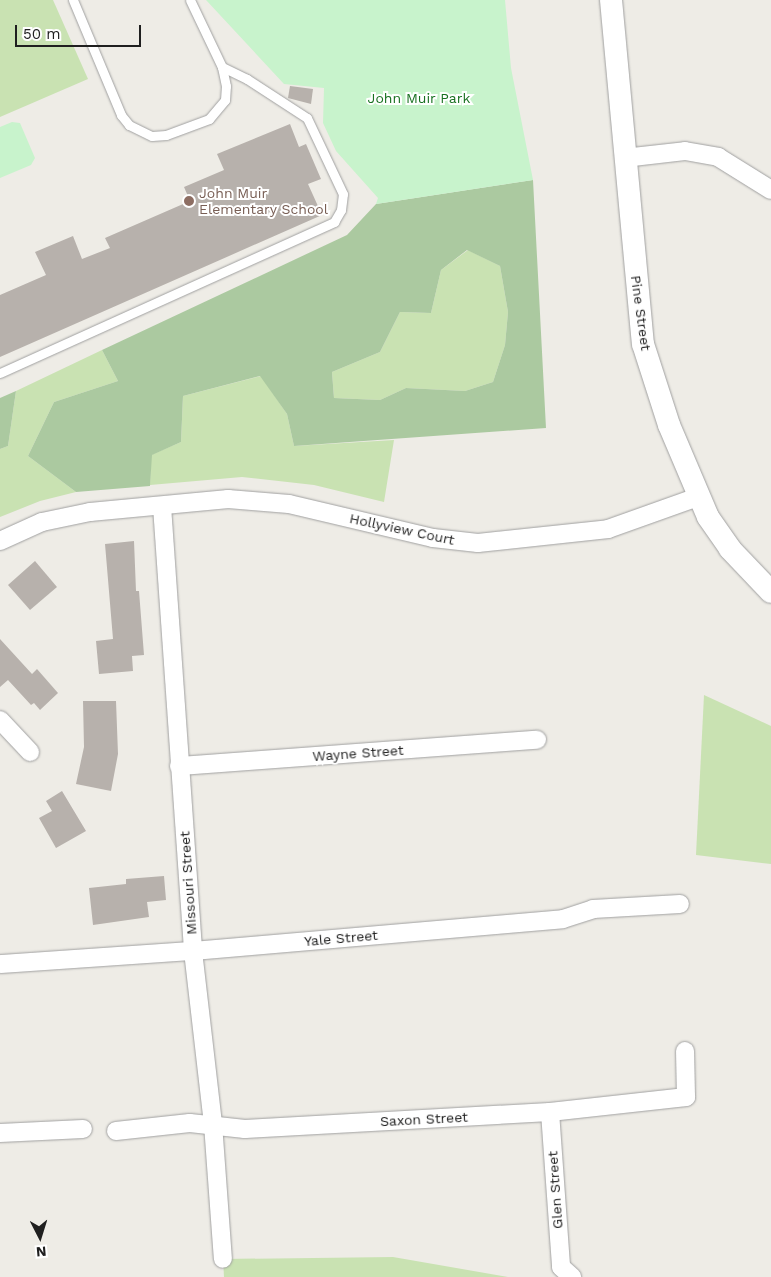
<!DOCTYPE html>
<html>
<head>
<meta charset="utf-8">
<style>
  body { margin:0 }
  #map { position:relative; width:771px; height:1277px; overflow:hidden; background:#eeece6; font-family:"Work Sans",sans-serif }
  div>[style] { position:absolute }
  .grass>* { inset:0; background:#c9e2b2 }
  .forest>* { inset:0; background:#abc9a0 }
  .park>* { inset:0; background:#c8f3cc }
  .building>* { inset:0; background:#b7b1ac }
  .roads { filter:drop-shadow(0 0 1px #a0a0a0) drop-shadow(0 0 1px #a0a0a0) }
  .service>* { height:9px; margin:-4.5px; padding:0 4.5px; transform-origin:4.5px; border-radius:4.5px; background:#fff }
  .minor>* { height:18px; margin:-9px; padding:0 9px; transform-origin:9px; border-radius:9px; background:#fff }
  .tertiary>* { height:22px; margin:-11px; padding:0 11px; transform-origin:11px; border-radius:11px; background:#fff }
  .dots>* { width:14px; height:14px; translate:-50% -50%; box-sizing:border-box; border:2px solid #fff; border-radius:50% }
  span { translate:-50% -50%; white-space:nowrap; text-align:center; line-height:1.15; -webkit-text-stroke:4px #fff; paint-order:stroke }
  .park-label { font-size:14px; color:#197121 }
  .education-label { font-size:14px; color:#785e54 }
  .left { translate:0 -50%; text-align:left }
  .street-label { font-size:14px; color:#1f1f1f }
  .north { position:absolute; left:15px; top:1212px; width:50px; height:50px; -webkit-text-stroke:4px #fff; paint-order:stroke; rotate:175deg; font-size:14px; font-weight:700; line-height:20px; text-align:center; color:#1f1f1f }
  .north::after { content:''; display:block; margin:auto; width:18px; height:22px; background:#1f1f1f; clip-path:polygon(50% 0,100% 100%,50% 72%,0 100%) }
  .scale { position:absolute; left:15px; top:25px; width:126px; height:22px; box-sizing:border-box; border:2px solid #1f1f1f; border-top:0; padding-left:6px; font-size:15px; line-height:18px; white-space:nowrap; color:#1f1f1f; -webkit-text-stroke:4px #fff; paint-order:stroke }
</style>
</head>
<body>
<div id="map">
  <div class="grass">
    <i style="clip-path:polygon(0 0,53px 0,88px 79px,0 117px)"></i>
    <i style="clip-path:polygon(468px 250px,500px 266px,508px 312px,505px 345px,493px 382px,465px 391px,406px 388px,380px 400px,334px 398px,332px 372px,380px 352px,400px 312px,431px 313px,441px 270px)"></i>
    <i style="clip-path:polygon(102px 350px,118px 381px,54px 402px,28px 456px,76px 492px,40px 501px,0 517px,0 449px,8px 446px,16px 391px)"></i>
    <i style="clip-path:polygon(261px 376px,287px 414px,294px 446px,394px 440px,384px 502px,314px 485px,242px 477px,150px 485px,151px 455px,181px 442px,183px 396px)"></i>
    <i style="clip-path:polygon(704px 695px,771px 726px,771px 864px,696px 855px)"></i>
    <i style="clip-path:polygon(393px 1257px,508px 1277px,224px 1277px,223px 1259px)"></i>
  </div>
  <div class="forest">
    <i style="clip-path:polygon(evenodd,533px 180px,546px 428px,294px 446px,287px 414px,260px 376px,183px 396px,181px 442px,152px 455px,150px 486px,76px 492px,28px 456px,54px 402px,118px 381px,102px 350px,347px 235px,376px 204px,533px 180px,467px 250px,500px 266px,508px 312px,505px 345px,493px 382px,465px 391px,406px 388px,380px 400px,334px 398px,332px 372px,380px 352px,400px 312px,431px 313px,441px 270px,467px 250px)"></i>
    <i style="clip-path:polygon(16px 391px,8px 446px,0 449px,0 398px)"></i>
  </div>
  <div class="park">
    <i style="clip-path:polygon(206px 0,505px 0,511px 68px,533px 180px,376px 204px,378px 198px,336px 151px,323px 123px,324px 88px,284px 84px)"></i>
    <i style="clip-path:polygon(12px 122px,20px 123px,35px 158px,31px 165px,0 178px,0 127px)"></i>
  </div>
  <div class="building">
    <i style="clip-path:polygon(290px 86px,313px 89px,311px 104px,288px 98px)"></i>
    <i style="clip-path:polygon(290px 124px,299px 147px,306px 144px,321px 179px,308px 184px,322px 215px,0 357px,0 295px,46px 275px,35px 252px,73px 236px,82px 259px,110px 248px,105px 238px,190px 201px,184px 187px,224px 170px,217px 154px)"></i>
    <i style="clip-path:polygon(134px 541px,136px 591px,139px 591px,144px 655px,132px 656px,133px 671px,99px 674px,96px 641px,113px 639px,105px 544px)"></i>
    <i style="clip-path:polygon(35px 561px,57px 587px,30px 610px,8px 585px)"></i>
    <i style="clip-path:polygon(0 639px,32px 674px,37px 669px,58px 693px,40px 710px,34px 703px,31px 705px,8px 680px,0 687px)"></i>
    <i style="clip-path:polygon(83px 701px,116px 701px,118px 754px,111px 791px,76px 784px,84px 747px)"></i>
    <i style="clip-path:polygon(62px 791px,86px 831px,56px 848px,39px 818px,52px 811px,46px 801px)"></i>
    <i style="clip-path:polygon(164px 876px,166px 900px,147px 902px,149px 917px,93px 925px,89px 888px,126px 884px,126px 879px)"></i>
  </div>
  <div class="roads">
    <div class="service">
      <i style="left:73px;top:0;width:125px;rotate:67.3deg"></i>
      <i style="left:121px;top:115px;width:13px;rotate:51deg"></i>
      <i style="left:129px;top:125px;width:25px;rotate:26deg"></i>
      <i style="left:152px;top:136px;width:14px;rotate:-4deg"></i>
      <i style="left:166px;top:135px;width:46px;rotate:-20.4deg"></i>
      <i style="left:209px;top:119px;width:25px;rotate:-50deg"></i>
      <i style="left:225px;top:100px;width:14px;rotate:-86deg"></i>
      <i style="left:226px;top:86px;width:19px;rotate:-102deg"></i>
      <i style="left:222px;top:67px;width:74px;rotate:-115.5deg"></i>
      <i style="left:0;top:373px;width:367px;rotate:-24.3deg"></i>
      <i style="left:334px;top:222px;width:14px;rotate:-60deg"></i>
      <i style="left:341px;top:210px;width:16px;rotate:-83deg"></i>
      <i style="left:343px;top:194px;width:84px;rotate:-115.3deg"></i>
      <i style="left:307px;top:118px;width:72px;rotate:-147deg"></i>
      <i style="left:247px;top:79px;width:28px;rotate:-154deg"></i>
    </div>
    <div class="minor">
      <i style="left:624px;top:158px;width:61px;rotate:-6.5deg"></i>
      <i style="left:685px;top:151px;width:34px;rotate:10deg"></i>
      <i style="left:718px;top:157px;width:62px;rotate:31.9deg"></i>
      <i style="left:162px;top:506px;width:446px;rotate:86deg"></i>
      <i style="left:193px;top:951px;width:174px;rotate:83.4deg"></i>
      <i style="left:213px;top:1124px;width:135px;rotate:85.8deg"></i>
      <i style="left:0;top:541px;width:46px;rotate:-24.3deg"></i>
      <i style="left:42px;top:522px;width:49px;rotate:-11.8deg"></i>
      <i style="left:90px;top:512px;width:139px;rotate:-5.4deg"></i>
      <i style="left:228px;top:499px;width:61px;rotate:4.7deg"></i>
      <i style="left:289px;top:504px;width:148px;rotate:13.3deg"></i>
      <i style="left:433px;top:538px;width:45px;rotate:6.3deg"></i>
      <i style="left:478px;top:543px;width:131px;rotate:-6.1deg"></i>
      <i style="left:608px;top:529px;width:96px;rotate:-19.6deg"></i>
      <i style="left:0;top:720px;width:44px;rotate:46.8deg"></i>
      <i style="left:179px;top:766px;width:359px;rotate:-4.2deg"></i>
      <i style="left:0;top:964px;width:193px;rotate:-3.9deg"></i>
      <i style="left:193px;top:951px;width:371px;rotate:-4.9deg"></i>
      <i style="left:563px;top:919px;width:32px;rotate:-18deg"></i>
      <i style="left:593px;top:909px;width:87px;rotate:-3.3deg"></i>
      <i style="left:550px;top:1112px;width:155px;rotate:85.9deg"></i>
      <i style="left:561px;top:1267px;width:15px;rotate:42deg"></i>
      <i style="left:116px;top:1131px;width:74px;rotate:-6.2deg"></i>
      <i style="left:190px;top:1123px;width:55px;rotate:6.2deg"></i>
      <i style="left:245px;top:1129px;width:305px;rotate:-3.2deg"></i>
      <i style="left:550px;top:1112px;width:137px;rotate:-6.3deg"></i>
      <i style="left:686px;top:1097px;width:46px;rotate:-91.2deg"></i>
      <i style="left:0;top:1133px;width:83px;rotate:-2.8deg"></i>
    </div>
    <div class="tertiary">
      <i style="left:611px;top:0;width:345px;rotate:84.7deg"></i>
      <i style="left:643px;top:344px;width:85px;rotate:72.2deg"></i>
      <i style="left:669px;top:425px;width:100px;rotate:67deg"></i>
      <i style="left:708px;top:517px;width:39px;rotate:55deg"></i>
      <i style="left:730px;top:549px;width:59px;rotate:46.4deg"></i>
    </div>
  </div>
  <div class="dots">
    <i style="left:189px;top:201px;background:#8d6e63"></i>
  </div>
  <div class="park-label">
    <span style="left:419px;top:98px">John Muir Park</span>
  </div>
  <div class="education-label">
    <span class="left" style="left:199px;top:201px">John Muir<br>Elementary School</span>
  </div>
  <div class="street-label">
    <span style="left:641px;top:313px;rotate:82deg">Pine Street</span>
    <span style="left:402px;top:529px;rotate:12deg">Hollyview Court</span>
    <span style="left:358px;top:753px;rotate:-4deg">Wayne Street</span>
    <span style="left:188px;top:883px;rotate:-94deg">Missouri Street</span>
    <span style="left:341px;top:938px;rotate:-5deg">Yale Street</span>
    <span style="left:424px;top:1119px;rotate:-3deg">Saxon Street</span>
    <span style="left:555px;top:1190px;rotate:-94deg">Glen Street</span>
  </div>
  <div class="north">N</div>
  <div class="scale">50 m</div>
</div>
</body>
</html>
